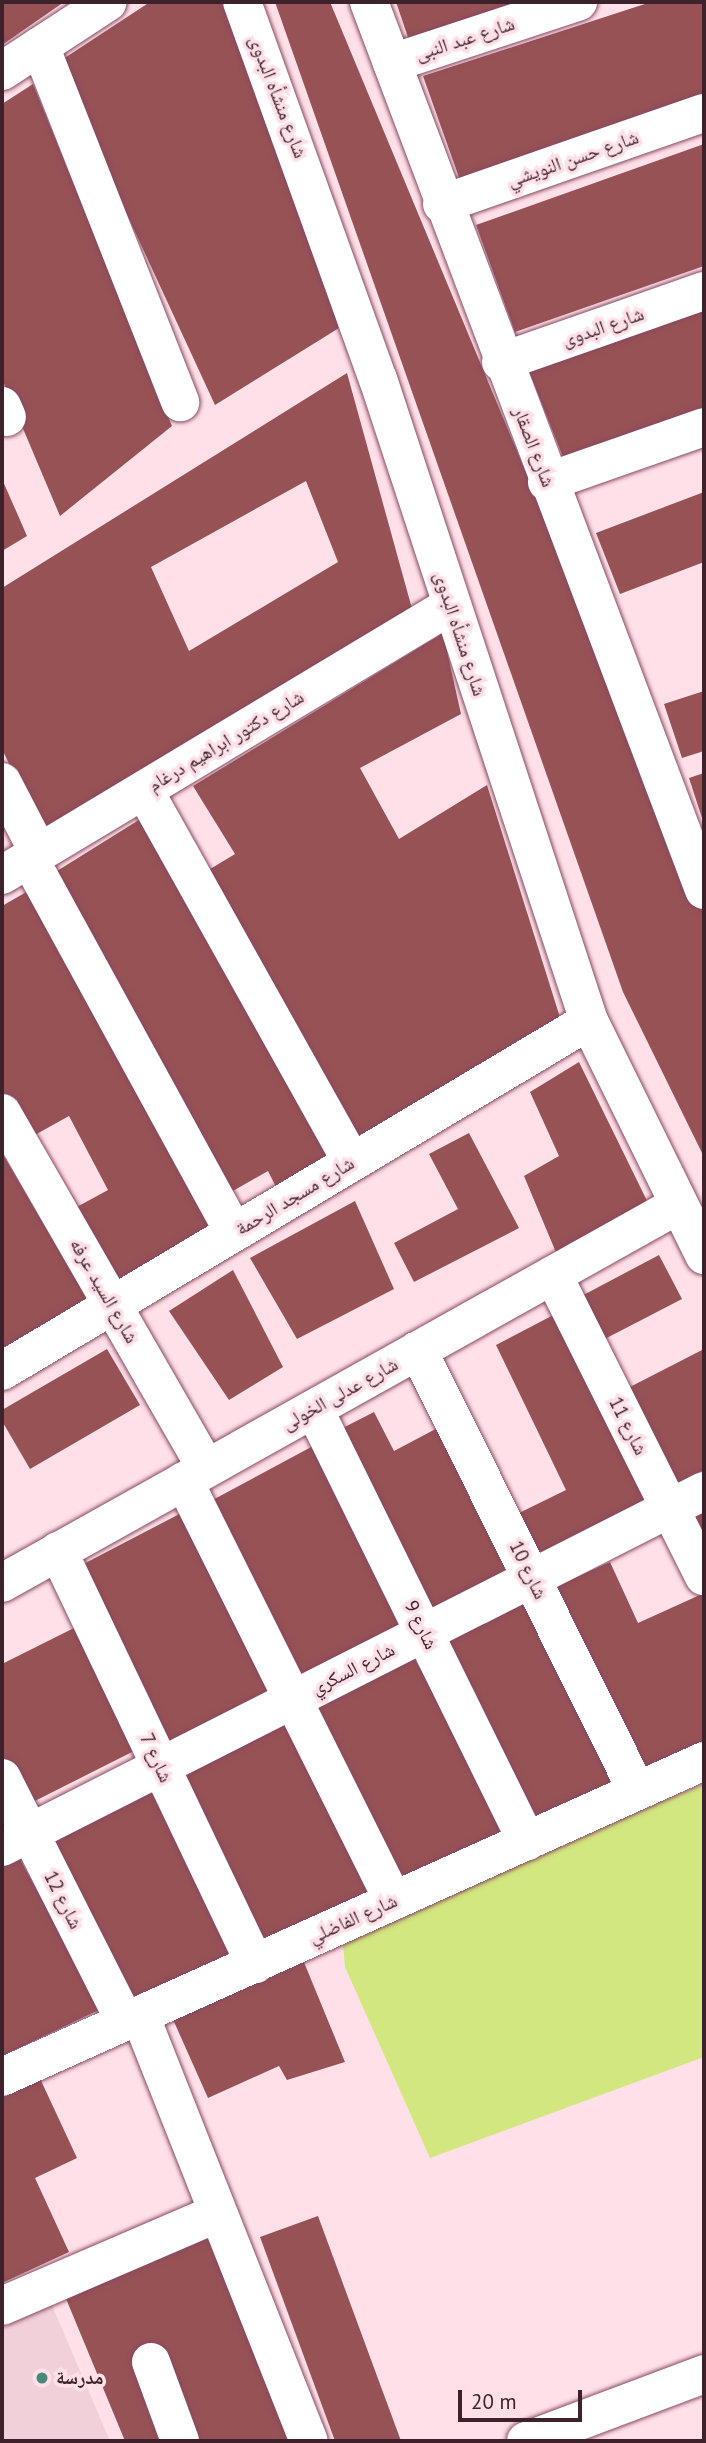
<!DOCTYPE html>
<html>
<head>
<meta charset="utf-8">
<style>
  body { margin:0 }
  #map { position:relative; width:706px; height:2443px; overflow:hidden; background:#ffe0e9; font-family:"PT Sans","Noto Naskh Arabic",sans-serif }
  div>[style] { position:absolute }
  .built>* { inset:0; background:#f2d0da }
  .green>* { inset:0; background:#d2e77f }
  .building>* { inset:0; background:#965255 }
  .roads { filter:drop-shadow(0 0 2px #88495f) drop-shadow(0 0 2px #88495f) }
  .minor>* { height:38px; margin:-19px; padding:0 19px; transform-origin:19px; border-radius:19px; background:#fff }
  .dots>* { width:19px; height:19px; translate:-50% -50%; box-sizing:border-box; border:4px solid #ffe0e9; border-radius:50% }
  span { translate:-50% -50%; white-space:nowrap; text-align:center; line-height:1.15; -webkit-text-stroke:7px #ffe0e9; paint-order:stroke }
  .street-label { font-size:19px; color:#3e222b }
  .poi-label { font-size:19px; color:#3e222b; font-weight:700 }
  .left { translate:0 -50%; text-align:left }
  .frame { position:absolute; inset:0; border:4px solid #3e222b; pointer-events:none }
  .scale { position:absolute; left:458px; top:2390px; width:124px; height:32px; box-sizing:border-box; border:4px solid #3e222b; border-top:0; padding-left:9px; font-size:21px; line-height:24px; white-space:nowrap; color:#3e222b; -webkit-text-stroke:5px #ffe0e9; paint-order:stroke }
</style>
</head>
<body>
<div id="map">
  <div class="built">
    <i style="clip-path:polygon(48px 2296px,110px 2441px,2px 2441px,2px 2315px)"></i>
  </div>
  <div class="green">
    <i style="clip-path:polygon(704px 1784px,704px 2057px,430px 2158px,345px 1967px,342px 1935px)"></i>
  </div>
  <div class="building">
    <i style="clip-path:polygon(2px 2px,64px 2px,2px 45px)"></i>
    <i style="clip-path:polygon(150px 2px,229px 2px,339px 328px,215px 405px,57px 63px)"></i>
    <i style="clip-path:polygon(275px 2px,330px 2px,659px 792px,704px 913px,704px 1157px,623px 992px)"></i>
    <i style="clip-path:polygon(396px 2px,565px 2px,413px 52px)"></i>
    <i style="clip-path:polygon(651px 2px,704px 2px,704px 100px,461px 183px,423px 76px)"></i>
    <i style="clip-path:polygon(33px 84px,172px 426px,60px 516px,2px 379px,2px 104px)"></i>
    <i style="clip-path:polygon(704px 144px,704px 266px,515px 332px,476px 225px)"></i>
    <i style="clip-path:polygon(704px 305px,704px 413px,565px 462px,528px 369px)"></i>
    <i style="clip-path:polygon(evenodd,347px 373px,414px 616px,48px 845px,2px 749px,2px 588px,347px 373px,306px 481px,338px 562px,189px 651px,151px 567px,306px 481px)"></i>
    <i style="clip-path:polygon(2px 479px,27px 536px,2px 551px)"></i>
    <i style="clip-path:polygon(704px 492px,704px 562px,620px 594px,596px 533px)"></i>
    <i style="clip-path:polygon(443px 633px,461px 714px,360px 768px,399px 839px,487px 785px,563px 1027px,354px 1150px,197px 877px,235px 854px,193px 786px)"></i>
    <i style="clip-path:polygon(704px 691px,704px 751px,682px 758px,664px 704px)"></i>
    <i style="clip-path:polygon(704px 773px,704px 824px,689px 778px)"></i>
    <i style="clip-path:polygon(142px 818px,334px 1164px,281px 1197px,268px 1171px,219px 1199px,49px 876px)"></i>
    <i style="clip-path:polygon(35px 887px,220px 1233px,113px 1295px,64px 1214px,108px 1190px,69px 1116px,24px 1141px,2px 1101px,2px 906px)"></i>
    <i style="clip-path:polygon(579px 1062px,652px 1211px,560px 1262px,524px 1176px,559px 1156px,530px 1092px)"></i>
    <i style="clip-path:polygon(469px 1133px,519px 1228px,414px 1282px,394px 1243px,458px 1209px,429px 1154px)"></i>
    <i style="clip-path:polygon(2px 1153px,93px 1309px,2px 1359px)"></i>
    <i style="clip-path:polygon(355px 1201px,394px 1289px,297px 1339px,250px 1258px)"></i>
    <i style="clip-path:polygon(659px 1255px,682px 1299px,597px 1343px,574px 1300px)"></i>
    <i style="clip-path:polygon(233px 1270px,283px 1367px,229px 1400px,169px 1311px)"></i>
    <i style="clip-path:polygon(561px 1311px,654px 1495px,539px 1553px,519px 1513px,566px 1490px,496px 1345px)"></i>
    <i style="clip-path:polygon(107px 1349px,140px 1405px,30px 1469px,2px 1421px,2px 1410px)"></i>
    <i style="clip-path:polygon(704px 1349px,704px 1470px,675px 1485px,626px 1389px)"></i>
    <i style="clip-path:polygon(374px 1412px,394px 1451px,447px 1423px,522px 1564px,428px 1612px,333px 1433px)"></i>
    <i style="clip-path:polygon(313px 1446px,404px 1623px,294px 1678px,207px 1503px)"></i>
    <i style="clip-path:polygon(704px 1500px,704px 1540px,688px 1508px)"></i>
    <i style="clip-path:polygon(189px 1509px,270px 1691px,161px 1746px,72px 1570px)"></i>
    <i style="clip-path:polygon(610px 1562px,638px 1623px,702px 1594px,704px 1599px,704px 1758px,648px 1784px,557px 1586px)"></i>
    <i style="clip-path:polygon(533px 1595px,625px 1795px,537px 1831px,444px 1640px)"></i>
    <i style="clip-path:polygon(74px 1628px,136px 1750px,23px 1807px,2px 1766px,2px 1664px)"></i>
    <i style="clip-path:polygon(412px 1654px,514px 1841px,400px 1889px,311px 1704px)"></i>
    <i style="clip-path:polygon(275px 1709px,381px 1897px,257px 1947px,166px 1767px)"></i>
    <i style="clip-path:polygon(147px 1780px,233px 1955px,127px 2000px,40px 1835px)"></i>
    <i style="clip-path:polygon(14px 1848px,101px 2009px,2px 2056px,2px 1854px)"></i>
    <i style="clip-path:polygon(301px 1955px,345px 2062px,287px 2080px,279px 2066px,208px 2098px,167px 2006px)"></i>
    <i style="clip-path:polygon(37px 2072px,77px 2158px,35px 2178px,69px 2252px,2px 2283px,2px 2088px)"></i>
    <i style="clip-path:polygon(318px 2216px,401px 2441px,335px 2441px,260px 2237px)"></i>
    <i style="clip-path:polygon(206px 2229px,293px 2441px,125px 2441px,62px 2289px)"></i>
  </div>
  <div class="roads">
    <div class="minor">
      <i style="left:242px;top:2px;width:401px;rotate:70.2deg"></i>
      <i style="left:378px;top:379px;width:676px;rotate:71.81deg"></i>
      <i style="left:589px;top:1021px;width:261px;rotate:63.8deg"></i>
      <i style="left:369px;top:2px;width:949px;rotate:69.33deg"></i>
      <i style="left:40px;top:46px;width:383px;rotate:68.5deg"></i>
      <i style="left:392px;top:63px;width:196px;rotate:-18.2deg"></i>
      <i style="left:2px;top:71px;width:126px;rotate:-33.1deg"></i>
      <i style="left:442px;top:204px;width:277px;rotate:-19.2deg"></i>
      <i style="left:501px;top:362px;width:215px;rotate:-19.3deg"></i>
      <i style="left:2px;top:406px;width:12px;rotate:66deg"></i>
      <i style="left:547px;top:482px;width:166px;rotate:-19.3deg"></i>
      <i style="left:2px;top:782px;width:80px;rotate:62.5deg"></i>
      <i style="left:144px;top:790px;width:426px;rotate:60.8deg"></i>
      <i style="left:29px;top:858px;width:427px;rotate:61.3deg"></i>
      <i style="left:2px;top:875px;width:523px;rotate:-30.98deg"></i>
      <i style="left:2px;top:1113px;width:409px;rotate:60.1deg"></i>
      <i style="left:553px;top:1275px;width:337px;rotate:63.4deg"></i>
      <i style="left:418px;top:1350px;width:492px;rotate:63.6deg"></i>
      <i style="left:2px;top:1371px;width:683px;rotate:-30.81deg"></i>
      <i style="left:314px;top:1409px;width:482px;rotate:63.8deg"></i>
      <i style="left:184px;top:1481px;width:469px;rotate:63.5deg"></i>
      <i style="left:58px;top:1551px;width:458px;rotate:64.5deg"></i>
      <i style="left:2px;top:1583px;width:775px;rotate:-29.21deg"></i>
      <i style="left:2px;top:1778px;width:273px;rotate:63.2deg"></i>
      <i style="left:2px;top:1847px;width:787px;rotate:-26.89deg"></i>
      <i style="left:140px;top:2015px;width:458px;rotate:68.4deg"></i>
      <i style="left:2px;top:2077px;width:770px;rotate:-24.23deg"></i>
      <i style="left:2px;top:2306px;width:235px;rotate:-23.3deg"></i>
      <i style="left:151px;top:2362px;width:84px;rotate:69.8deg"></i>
      <i style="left:526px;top:2441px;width:190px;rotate:-20.6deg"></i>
    </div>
  </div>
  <div class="dots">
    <i style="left:42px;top:2378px;background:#478a7c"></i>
  </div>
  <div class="street-label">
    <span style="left:465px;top:39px;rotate:-18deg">شارع عبد النبى</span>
    <span style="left:278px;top:97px;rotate:69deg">شارع منشأه البدوى</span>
    <span style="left:573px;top:159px;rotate:-19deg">شارع حسن النويشي</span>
    <span style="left:603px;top:327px;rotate:-19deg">شارع البدوى</span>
    <span style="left:534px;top:447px;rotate:69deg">شارع الصقار</span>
    <span style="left:460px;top:634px;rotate:72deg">شارع منشأه البدوى</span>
    <span style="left:226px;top:741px;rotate:-31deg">شارع دكتور ابراهيم درغام</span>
    <span style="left:295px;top:1196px;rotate:-31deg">شارع مسجد الرحمة</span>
    <span style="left:104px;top:1291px;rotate:60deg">شارع السيد عرفه</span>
    <span style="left:340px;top:1394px;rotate:-29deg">شارع عدلى الخولى</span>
    <span style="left:628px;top:1426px;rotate:63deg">شارع 11</span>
    <span style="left:528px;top:1570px;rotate:64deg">شارع 10</span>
    <span style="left:421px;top:1625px;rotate:64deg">شارع 9</span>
    <span style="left:353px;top:1669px;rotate:-27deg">شارع السكري</span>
    <span style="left:156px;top:1758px;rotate:65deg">شارع 7</span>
    <span style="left:63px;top:1900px;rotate:63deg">شارع 12</span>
    <span style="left:353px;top:1919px;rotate:-24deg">شارع الفاضلي</span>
  </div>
  <div class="poi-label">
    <span class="left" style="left:56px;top:2378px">مدرسة</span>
  </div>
  <div class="frame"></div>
  <div class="scale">20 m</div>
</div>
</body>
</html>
